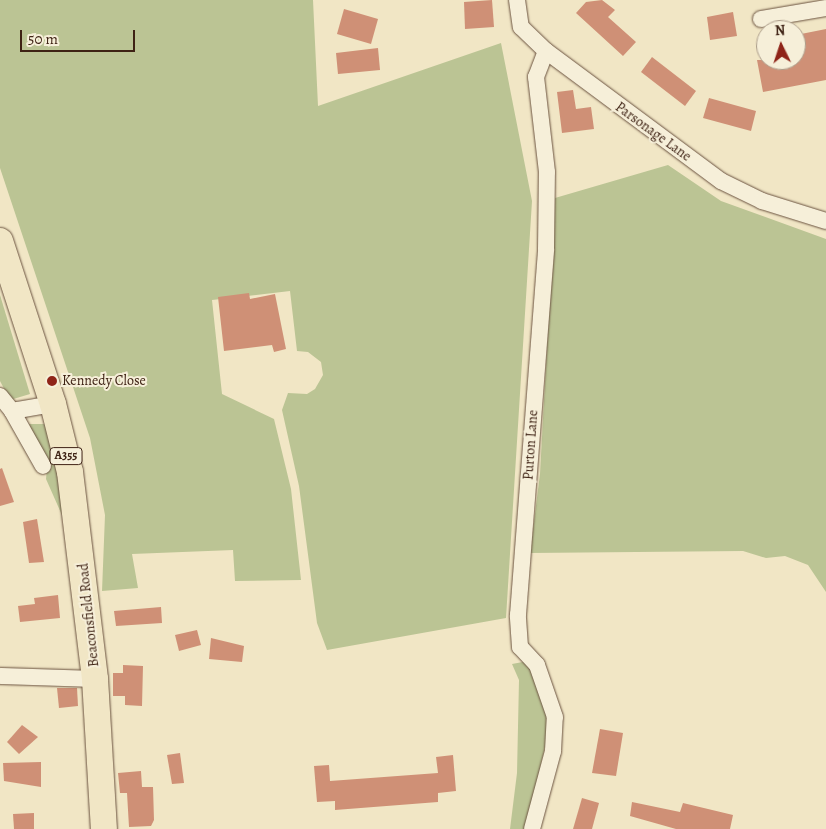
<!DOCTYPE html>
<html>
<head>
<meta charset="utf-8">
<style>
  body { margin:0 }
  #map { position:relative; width:826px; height:829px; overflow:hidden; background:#f1e6c5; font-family:Alegreya,serif }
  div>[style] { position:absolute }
  .green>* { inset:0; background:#bbc494 }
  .building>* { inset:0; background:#cf9076 }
  .roads { filter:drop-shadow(0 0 1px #6b5340) drop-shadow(0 0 1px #6b5340) }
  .minor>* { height:16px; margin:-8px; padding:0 8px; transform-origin:8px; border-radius:8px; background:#f6efd9 }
  .primary>* { height:26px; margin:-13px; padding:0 13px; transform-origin:13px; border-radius:13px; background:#f1e6c5 }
  .dots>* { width:14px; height:14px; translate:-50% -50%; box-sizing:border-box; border:2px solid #f6efd9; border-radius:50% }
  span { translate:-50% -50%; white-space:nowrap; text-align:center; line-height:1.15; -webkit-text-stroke:4px #f6efd9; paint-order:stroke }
  .shield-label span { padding:1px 4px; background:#f6efd9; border:1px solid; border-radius:4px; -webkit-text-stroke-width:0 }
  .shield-label { font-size:12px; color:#3e2214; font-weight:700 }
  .street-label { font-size:14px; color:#3e2214 }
  .poi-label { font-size:14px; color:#3e2214 }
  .left { translate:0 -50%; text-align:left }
  .north { position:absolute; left:756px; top:20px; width:50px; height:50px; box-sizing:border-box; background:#f6efd9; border:1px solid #ac9d8a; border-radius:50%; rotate:356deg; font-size:14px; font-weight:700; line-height:20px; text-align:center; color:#3e2214 }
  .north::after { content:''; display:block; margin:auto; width:18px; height:22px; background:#8f2418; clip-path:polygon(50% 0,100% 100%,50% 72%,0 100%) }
  .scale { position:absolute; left:20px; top:30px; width:115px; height:22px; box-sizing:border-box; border:2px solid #3e2214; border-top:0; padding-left:6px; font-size:15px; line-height:18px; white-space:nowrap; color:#3e2214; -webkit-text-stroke:4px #f6efd9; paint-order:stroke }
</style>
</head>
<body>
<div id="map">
  <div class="green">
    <i style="clip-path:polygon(0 0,313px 0,318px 106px,501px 43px,532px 201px,506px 618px,327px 650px,317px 623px,299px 486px,282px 410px,288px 393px,307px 394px,315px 389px,323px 375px,321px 362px,308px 352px,297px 351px,290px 291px,212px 300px,222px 394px,274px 419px,291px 489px,301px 580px,235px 581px,233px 550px,132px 554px,138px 588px,102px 591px,105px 515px,90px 438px,0 168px)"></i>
    <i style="clip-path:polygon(668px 165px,721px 201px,826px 239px,826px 592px,808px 565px,785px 556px,766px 558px,743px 551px,530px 553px,540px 474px,555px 198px)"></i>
    <i style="clip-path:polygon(0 295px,30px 394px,10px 400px,0 381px)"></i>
    <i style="clip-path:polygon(29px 424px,49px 424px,69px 531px,46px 479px,47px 468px)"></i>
    <i style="clip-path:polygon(528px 661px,551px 721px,526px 829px,510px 829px,517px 773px,519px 680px,512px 664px)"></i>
  </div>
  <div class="building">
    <i style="clip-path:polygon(492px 0,494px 27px,465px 29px,464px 2px)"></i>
    <i style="clip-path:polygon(602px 0,615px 10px,608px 17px,636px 42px,623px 56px,576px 13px,586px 2px)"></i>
    <i style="clip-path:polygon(344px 9px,378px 19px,371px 44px,337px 34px)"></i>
    <i style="clip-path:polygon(733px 12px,737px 36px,710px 40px,707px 17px)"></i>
    <i style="clip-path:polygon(826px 29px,826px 80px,763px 92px,757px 60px,796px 60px,796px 35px)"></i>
    <i style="clip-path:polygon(378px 48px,380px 70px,338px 74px,336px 53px)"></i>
    <i style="clip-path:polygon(652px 57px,696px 91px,685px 106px,641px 72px)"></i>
    <i style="clip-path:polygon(573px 90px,576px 109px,591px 107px,594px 129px,562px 133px,557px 92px)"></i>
    <i style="clip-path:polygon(709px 98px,756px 111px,751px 131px,703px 118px)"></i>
    <i style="clip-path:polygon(249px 293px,250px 299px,275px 294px,286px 349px,274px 352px,272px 345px,224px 351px,218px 297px)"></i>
    <i style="clip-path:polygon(2px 468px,14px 502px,0 506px,0 469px)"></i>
    <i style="clip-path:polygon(37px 519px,44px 562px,29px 563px,23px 522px)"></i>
    <i style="clip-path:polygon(58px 595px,60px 618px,20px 622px,18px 606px,35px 604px,34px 598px)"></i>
    <i style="clip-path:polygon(161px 607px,162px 623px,116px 626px,114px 611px)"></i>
    <i style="clip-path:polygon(197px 630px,201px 645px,179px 651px,175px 635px)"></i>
    <i style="clip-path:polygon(211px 638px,244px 646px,242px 662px,209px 659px)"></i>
    <i style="clip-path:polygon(123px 665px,143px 666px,142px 706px,125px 705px,125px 696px,113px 696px,113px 673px,123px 673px)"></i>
    <i style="clip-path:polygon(57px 688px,77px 688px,78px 706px,59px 708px)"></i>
    <i style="clip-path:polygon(22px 725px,38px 737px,19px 754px,7px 742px)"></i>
    <i style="clip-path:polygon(600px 729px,623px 733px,616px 776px,592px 773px)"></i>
    <i style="clip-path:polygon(180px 753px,184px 783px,172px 784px,167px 755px)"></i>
    <i style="clip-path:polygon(453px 755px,456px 791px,438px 793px,438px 802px,335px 810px,335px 801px,317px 802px,314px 766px,329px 765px,330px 781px,438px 773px,436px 757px)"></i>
    <i style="clip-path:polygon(41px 762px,41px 787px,4px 781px,3px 763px)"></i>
    <i style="clip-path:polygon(141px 771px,142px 787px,153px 787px,154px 820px,151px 826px,129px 827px,127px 793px,120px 793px,118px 773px)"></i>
    <i style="clip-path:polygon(582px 798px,599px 803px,592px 829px,573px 829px)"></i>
    <i style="clip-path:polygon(632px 802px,680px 812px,683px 803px,733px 815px,730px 829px,676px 829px,630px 816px)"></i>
    <i style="clip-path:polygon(34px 813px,34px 829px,14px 829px,13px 814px)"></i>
  </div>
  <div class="roads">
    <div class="minor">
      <i style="left:517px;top:0;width:27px;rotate:82deg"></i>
      <i style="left:521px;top:27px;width:35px;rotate:44deg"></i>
      <i style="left:546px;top:51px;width:218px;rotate:36.6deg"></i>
      <i style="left:721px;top:181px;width:46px;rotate:26deg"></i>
      <i style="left:762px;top:201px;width:67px;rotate:17.4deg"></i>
      <i style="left:761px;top:19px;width:66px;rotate:-9.6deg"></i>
      <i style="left:0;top:396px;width:19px;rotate:51deg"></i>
      <i style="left:12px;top:411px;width:42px;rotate:-9.7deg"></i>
      <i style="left:12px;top:411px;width:63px;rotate:60.6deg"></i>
      <i style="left:0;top:676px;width:95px;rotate:1.8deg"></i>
      <i style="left:532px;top:829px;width:81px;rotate:-74.9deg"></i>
      <i style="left:553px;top:751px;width:34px;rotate:-87deg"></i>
      <i style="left:555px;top:717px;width:55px;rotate:-109.1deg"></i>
      <i style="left:537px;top:665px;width:25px;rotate:-133deg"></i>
      <i style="left:520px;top:647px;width:32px;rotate:-94deg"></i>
      <i style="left:518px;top:615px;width:367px;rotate:-85.6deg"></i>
      <i style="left:546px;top:249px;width:77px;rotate:-89.3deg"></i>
      <i style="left:547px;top:172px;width:96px;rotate:-96.6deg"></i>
      <i style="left:536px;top:77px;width:28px;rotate:-69deg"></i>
    </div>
    <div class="primary">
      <i style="left:0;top:241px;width:171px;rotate:72deg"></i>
      <i style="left:53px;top:404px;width:70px;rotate:76deg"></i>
      <i style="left:70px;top:472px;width:209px;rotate:83.1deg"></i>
      <i style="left:95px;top:679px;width:150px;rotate:86.6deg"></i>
    </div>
  </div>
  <div class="dots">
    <i style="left:52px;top:381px;background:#8f2418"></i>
  </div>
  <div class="shield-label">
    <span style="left:66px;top:456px">A355</span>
  </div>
  <div class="street-label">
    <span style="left:653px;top:132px;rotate:36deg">Parsonage Lane</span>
    <span style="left:531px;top:445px;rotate:-86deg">Purton Lane</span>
    <span style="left:89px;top:615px;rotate:-96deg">Beaconsfield Road</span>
  </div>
  <div class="poi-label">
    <span class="left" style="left:62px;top:381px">Kennedy Close</span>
  </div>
  <div class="north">N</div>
  <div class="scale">50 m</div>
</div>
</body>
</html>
